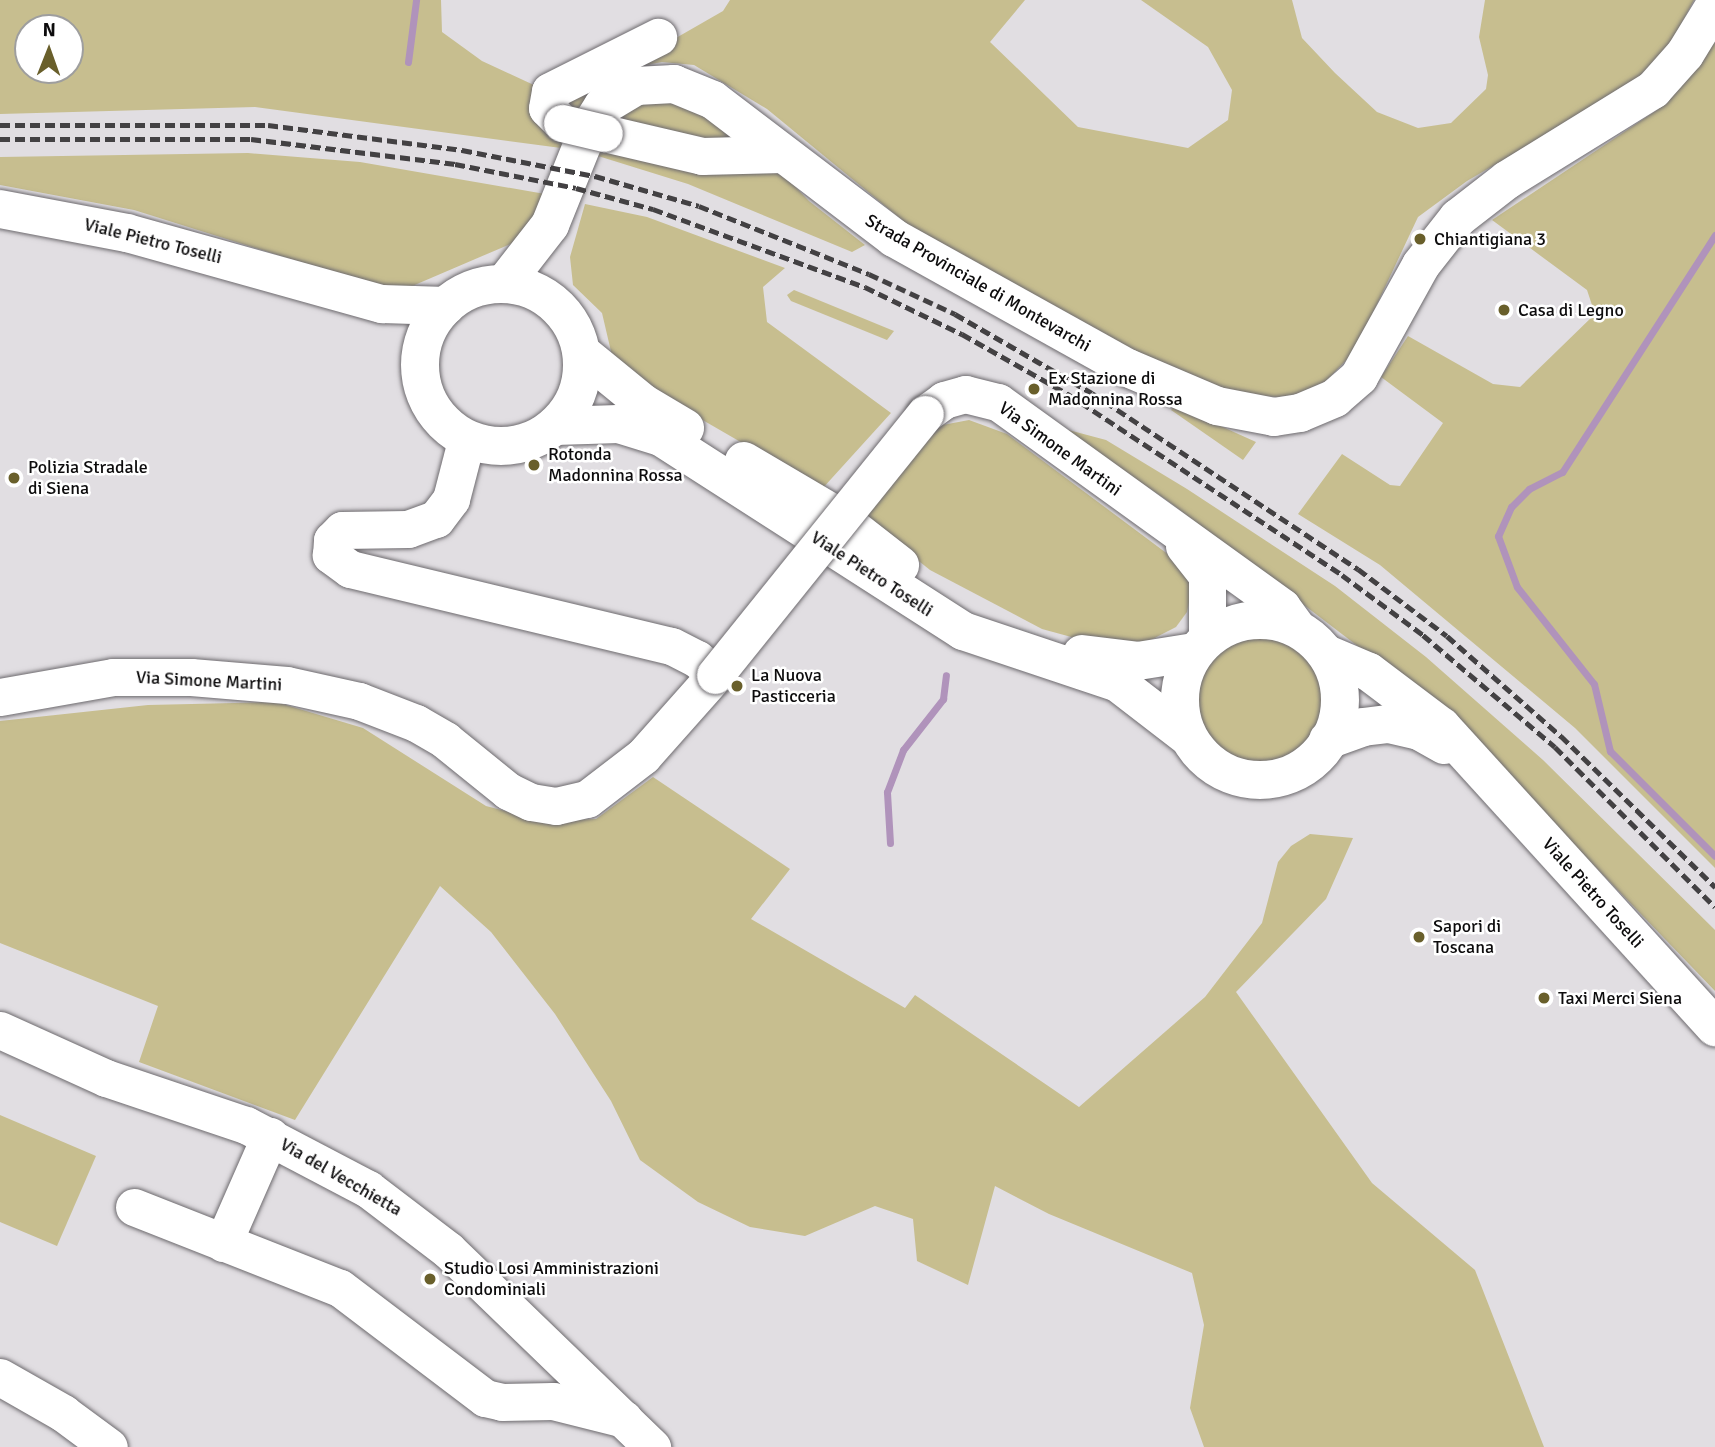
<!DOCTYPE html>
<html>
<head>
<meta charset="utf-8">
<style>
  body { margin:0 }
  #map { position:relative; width:1715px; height:1447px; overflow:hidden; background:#e1dee2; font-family:Signika,sans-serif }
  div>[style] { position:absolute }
  .green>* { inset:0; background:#c7be8f }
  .round { border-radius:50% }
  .stream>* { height:7px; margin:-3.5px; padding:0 3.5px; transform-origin:3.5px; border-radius:3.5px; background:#b093bb }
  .roads { filter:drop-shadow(0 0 2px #6d6a6e) drop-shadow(0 0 2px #6d6a6e) }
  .minor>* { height:37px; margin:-18.5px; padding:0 18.5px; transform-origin:18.5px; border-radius:18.5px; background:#fff }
  .major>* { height:38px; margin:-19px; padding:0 19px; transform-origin:19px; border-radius:19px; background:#fff }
  .major>.ring { margin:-19px; padding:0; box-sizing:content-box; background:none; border:38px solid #fff; border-radius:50% }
  .rail>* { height:5px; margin-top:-2.5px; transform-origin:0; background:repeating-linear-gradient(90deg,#434143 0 10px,transparent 0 15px) }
  .bridges { filter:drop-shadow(0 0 2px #6d6a6e) drop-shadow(0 0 2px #6d6a6e) }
  .minor-bridge>* { height:37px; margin:-18.5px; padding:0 18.5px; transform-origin:18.5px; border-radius:18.5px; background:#fff }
  .dots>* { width:19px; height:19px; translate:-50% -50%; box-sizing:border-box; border:4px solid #fff; border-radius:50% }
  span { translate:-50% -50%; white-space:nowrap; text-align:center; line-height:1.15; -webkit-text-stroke:5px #fff; paint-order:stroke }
  .poi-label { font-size:18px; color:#0d0c0d }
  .left { translate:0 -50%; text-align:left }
  .street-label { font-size:18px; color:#0d0c0d }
  .north { position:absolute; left:14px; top:14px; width:70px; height:70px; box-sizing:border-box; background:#fff; border:2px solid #9e9e9e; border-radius:50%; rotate:1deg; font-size:19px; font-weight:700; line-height:28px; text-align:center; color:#0d0c0d }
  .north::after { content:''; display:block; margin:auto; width:24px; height:32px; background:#695f2b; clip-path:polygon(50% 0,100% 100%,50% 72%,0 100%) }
</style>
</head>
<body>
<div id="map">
  <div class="green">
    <i style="clip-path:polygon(evenodd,0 0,441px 0,442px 32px,482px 61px,536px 86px,565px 132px,561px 148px,255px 107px,0 114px,0 0,28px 28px,70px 28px,70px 70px,28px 70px,28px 28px)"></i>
    <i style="clip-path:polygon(730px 0,1025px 0,990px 42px,1078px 127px,1188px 148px,1228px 120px,1232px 90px,1208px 47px,1141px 0,1292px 0,1302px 38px,1335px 73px,1377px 112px,1418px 128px,1451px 123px,1486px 89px,1488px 75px,1479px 37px,1485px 0,1694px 0,1671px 43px,1631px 85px,1467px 181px,1418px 217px,1355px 351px,1326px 381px,1296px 395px,1277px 397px,1236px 394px,1162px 367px,907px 224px,767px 109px,694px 65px,662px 62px,635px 67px,603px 82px,573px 116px,565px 109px,569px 92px,669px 42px,723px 11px)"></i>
    <i style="clip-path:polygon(1715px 42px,1715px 868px,1575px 728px,1380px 565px,1298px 514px,1342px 454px,1390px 485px,1400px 486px,1443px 423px,1381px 377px,1408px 336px,1493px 384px,1520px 387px,1595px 314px,1587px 290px,1492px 220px,1666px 104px)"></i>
    <i style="clip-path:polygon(677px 97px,750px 148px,611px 118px,621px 108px)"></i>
    <i style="clip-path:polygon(600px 139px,777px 168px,809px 201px,865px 245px,852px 252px,688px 184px,598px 156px)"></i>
    <i style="clip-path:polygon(248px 153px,360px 162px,545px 194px,533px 222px,515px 242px,403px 290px,361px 281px,134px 210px,0 185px,0 157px)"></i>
    <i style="clip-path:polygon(585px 204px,647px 217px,785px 268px,763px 287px,767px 322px,891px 413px,822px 489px,623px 374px,613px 360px,602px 313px,573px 285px,570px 257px)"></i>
    <i style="clip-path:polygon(794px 290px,894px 331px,887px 340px,791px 301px,787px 295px)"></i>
    <i style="clip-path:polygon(1176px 404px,1225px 428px,1256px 442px,1243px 460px,1171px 410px)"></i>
    <i style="clip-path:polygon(969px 420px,1007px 434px,1169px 555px,1189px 581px,1191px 593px,1187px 612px,1176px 627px,1141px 645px,1075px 638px,1042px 629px,930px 570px,861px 515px,932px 427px)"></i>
    <i style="clip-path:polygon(1061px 428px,1106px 440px,1187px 489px,1335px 586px,1426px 657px,1543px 760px,1715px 930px,1715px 991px,1453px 719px,1168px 501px)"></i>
    <i class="round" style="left:1194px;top:635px;width:132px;height:132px"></i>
    <i style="clip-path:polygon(276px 702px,363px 728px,486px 806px,544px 821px,596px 819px,653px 777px,790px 869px,751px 919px,905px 1008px,915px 995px,1079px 1107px,1205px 997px,1262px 923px,1278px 862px,1291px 846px,1310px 834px,1353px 838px,1326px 899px,1236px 992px,1372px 1183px,1475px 1270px,1544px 1447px,1204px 1447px,1190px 1408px,1204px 1325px,1192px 1273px,1049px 1214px,995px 1186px,968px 1285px,917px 1261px,913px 1219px,875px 1206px,805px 1236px,750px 1227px,698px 1202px,640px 1160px,611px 1101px,555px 1014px,491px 932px,440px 886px,295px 1120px,139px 1062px,158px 1006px,0 943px,0 721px,148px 705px)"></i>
    <i style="clip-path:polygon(0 1115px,96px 1156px,57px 1246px,0 1222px)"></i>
  </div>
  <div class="stream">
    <i style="left:408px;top:62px;width:63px;rotate:-82.6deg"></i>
    <i style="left:1715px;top:235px;width:282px;rotate:122.8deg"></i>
    <i style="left:1562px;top:472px;width:37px;rotate:153deg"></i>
    <i style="left:1529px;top:489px;width:25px;rotate:135deg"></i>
    <i style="left:1511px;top:507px;width:32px;rotate:114deg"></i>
    <i style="left:1498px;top:536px;width:54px;rotate:69.6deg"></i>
    <i style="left:1517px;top:587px;width:124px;rotate:51.6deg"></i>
    <i style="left:1594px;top:684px;width:69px;rotate:76.6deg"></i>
    <i style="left:1610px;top:751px;width:148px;rotate:45deg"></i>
    <i style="left:890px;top:843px;width:51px;rotate:-93.4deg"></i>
    <i style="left:887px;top:792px;width:45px;rotate:-69.1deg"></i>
    <i style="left:903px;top:750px;width:65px;rotate:-51.9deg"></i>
    <i style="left:943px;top:699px;width:24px;rotate:-83deg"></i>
  </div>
  <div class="roads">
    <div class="minor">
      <i style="left:562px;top:123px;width:21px;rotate:-135deg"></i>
      <i style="left:547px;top:108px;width:17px;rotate:-80deg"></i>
      <i style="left:550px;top:91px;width:121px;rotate:-26.6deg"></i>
      <i style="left:604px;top:133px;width:101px;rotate:13.2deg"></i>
      <i style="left:702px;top:156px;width:80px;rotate:-1.4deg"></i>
      <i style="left:925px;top:414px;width:24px;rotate:-36deg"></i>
      <i style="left:944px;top:400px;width:22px;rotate:-16deg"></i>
      <i style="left:965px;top:394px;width:34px;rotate:14deg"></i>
      <i style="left:998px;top:402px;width:350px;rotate:35.8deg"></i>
      <i style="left:1282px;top:607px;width:27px;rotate:54deg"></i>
      <i style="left:1184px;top:546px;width:37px;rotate:52deg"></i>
      <i style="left:1207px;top:575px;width:64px;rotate:90deg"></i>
      <i style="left:0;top:697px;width:115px;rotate:-10deg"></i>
      <i style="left:113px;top:677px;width:78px"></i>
      <i style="left:191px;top:677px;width:96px;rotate:4.8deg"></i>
      <i style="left:287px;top:685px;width:74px;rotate:12.5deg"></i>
      <i style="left:359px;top:701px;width:61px;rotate:21.1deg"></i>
      <i style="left:416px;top:723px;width:34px;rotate:30deg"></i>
      <i style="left:445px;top:740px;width:81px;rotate:39deg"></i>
      <i style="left:508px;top:791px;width:25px;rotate:26deg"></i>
      <i style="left:531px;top:802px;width:25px;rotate:9deg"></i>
      <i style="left:556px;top:806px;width:32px;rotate:-13deg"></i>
      <i style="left:587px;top:799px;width:71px;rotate:-37.5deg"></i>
      <i style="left:643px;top:756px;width:108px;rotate:-48.4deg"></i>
      <i style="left:715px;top:675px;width:24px;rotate:-138deg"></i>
      <i style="left:697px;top:659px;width:29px;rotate:-153deg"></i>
      <i style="left:671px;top:646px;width:330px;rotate:-166.5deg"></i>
      <i style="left:350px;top:569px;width:24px;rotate:-144deg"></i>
      <i style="left:331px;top:555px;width:15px;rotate:-86deg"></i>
      <i style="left:332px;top:540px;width:14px;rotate:-45deg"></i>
      <i style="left:342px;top:530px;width:66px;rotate:-0.9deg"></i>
      <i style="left:408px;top:529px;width:30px;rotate:-20deg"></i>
      <i style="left:436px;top:519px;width:25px;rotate:-53deg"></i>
      <i style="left:451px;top:499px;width:60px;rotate:-75.5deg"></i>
      <i style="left:0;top:1030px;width:116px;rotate:24.4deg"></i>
      <i style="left:106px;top:1078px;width:148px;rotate:18.6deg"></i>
      <i style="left:246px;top:1125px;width:138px;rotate:27.7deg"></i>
      <i style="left:368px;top:1189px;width:101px;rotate:37.3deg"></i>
      <i style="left:448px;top:1250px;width:284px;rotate:44deg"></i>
      <i style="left:134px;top:1207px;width:221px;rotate:21.5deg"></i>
      <i style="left:340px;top:1288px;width:182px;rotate:37.2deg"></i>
      <i style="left:485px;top:1398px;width:17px;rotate:13deg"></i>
      <i style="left:502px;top:1402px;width:51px;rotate:-1.1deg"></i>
      <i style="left:553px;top:1401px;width:73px;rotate:14.2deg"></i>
      <i style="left:223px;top:1243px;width:117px;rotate:-66.3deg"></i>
      <i style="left:0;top:1377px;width:73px;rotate:29.7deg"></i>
      <i style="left:63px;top:1413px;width:57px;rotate:36.5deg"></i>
    </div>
    <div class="major">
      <i style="left:0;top:209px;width:129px;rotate:10.7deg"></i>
      <i style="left:127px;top:233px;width:265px;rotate:15.6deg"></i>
      <i style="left:382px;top:304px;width:64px;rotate:1.8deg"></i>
      <i class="ring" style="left:420px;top:284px;width:124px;height:124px"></i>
      <i style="left:504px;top:284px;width:75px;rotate:-52.1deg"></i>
      <i style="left:550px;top:225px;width:105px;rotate:-68.1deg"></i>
      <i style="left:589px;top:128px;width:26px;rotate:-58deg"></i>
      <i style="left:603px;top:106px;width:39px;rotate:-31deg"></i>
      <i style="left:636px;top:86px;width:38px;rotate:-3deg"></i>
      <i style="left:674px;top:84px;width:42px;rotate:22.3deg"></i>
      <i style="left:713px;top:100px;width:228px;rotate:37.3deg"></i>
      <i style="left:894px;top:238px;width:268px;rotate:29.1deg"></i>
      <i style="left:1128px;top:368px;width:97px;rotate:23.1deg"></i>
      <i style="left:1217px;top:406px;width:58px;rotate:10.9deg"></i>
      <i style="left:1274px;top:417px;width:26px;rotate:-9deg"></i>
      <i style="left:1300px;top:413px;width:38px;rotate:-23deg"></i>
      <i style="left:1335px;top:398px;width:32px;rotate:-41deg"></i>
      <i style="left:1359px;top:377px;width:128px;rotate:-61deg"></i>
      <i style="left:1421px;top:265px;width:60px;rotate:-51.8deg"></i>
      <i style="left:1458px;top:218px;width:62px;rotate:-37.8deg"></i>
      <i style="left:1507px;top:180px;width:172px;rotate:-31.7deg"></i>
      <i style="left:1653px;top:90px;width:48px;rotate:-48.4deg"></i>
      <i style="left:1685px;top:54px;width:57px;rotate:-58.5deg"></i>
      <i style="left:583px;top:354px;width:77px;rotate:39.2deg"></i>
      <i style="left:643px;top:403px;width:49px;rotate:30.8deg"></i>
      <i style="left:555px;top:426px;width:64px;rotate:-1.8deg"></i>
      <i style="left:619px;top:424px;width:44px;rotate:17.2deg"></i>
      <i style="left:661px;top:437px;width:359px;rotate:32.7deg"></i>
      <i style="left:963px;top:631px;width:163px;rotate:18.5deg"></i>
      <i style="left:1118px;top:683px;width:88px;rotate:37.6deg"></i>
      <i style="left:744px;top:461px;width:108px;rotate:30.6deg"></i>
      <i style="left:837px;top:516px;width:80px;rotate:37.9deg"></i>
      <i class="ring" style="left:1180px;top:620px;width:122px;height:122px"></i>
      <i style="left:1082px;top:654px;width:56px;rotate:7.1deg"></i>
      <i style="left:1138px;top:661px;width:57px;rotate:-9.1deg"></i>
      <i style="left:1329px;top:655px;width:43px;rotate:23deg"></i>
      <i style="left:1369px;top:672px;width:91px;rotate:37deg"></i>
      <i style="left:1442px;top:727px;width:406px;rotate:47.7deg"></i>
      <i style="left:1328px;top:740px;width:37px;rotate:-20deg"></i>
      <i style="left:1363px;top:727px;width:26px;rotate:-7deg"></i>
      <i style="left:1389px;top:724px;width:31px;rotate:13deg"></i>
      <i style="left:1419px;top:731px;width:29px;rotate:29deg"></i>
    </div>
  </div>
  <div class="rail">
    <i style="left:0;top:125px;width:268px"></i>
    <i style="left:268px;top:125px;width:196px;rotate:7.3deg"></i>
    <i style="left:462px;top:150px;width:136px;rotate:11.1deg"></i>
    <i style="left:595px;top:176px;width:108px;rotate:16.1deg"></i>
    <i style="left:699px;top:206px;width:183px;rotate:21.8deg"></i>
    <i style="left:869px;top:274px;width:95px;rotate:24.9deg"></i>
    <i style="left:955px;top:314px;width:158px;rotate:30deg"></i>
    <i style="left:1092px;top:393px;width:319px;rotate:33.5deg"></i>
    <i style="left:1358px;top:569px;width:111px;rotate:37deg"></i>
    <i style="left:1447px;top:636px;width:152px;rotate:41.3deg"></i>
    <i style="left:1561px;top:736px;width:216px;rotate:44.4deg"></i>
    <i style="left:0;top:139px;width:251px"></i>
    <i style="left:251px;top:139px;width:206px;rotate:7deg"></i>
    <i style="left:455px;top:164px;width:123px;rotate:11.2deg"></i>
    <i style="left:576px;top:188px;width:80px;rotate:15.3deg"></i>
    <i style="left:653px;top:209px;width:226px;rotate:20.2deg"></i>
    <i style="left:865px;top:287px;width:108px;rotate:25.9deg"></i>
    <i style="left:962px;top:334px;width:122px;rotate:29.5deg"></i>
    <i style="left:1068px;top:394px;width:328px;rotate:33.4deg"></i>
    <i style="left:1342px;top:575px;width:101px;rotate:36.5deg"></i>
    <i style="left:1423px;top:635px;width:173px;rotate:40.3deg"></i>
    <i style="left:1555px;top:747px;width:226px;rotate:45deg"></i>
  </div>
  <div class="bridges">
    <div class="minor-bridge">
      <i style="left:562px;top:123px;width:43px;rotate:13.4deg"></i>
      <i style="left:715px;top:675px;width:335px;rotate:-51.2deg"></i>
    </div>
  </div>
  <div class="dots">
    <i style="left:1420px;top:239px;background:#695f2b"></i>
    <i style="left:1504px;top:310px;background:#695f2b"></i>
    <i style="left:1034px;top:389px;background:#695f2b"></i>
    <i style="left:534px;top:465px;background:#695f2b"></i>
    <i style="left:14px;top:478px;background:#695f2b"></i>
    <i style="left:737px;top:686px;background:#695f2b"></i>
    <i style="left:1419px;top:937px;background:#695f2b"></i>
    <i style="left:1544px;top:998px;background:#695f2b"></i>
    <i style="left:430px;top:1279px;background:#695f2b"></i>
  </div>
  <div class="poi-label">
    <span class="left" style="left:1434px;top:239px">Chiantigiana 3</span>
    <span class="left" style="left:1518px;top:310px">Casa di Legno</span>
    <span class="left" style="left:1048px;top:389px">Ex Stazione di<br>Madonnina Rossa</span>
    <span class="left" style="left:548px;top:465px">Rotonda<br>Madonnina Rossa</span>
    <span class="left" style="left:28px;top:478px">Polizia Stradale<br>di Siena</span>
    <span class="left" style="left:751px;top:686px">La Nuova<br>Pasticceria</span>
    <span class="left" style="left:1433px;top:937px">Sapori di<br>Toscana</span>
    <span class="left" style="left:1558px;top:998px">Taxi Merci Siena</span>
    <span class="left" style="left:444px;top:1279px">Studio Losi Amministrazioni<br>Condominiali</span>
  </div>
  <div class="street-label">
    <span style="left:153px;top:241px;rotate:14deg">Viale Pietro Toselli</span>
    <span style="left:978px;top:283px;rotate:30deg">Strada Provinciale di Montevarchi</span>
    <span style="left:1060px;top:449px;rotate:36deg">Via Simone Martini</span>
    <span style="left:872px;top:574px;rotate:33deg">Viale Pietro Toselli</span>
    <span style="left:209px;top:681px;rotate:3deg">Via Simone Martini</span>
    <span style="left:1593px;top:893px;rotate:48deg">Viale Pietro Toselli</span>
    <span style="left:341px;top:1177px;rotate:30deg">Via del Vecchietta</span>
  </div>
  <div class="north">N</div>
</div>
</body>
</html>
